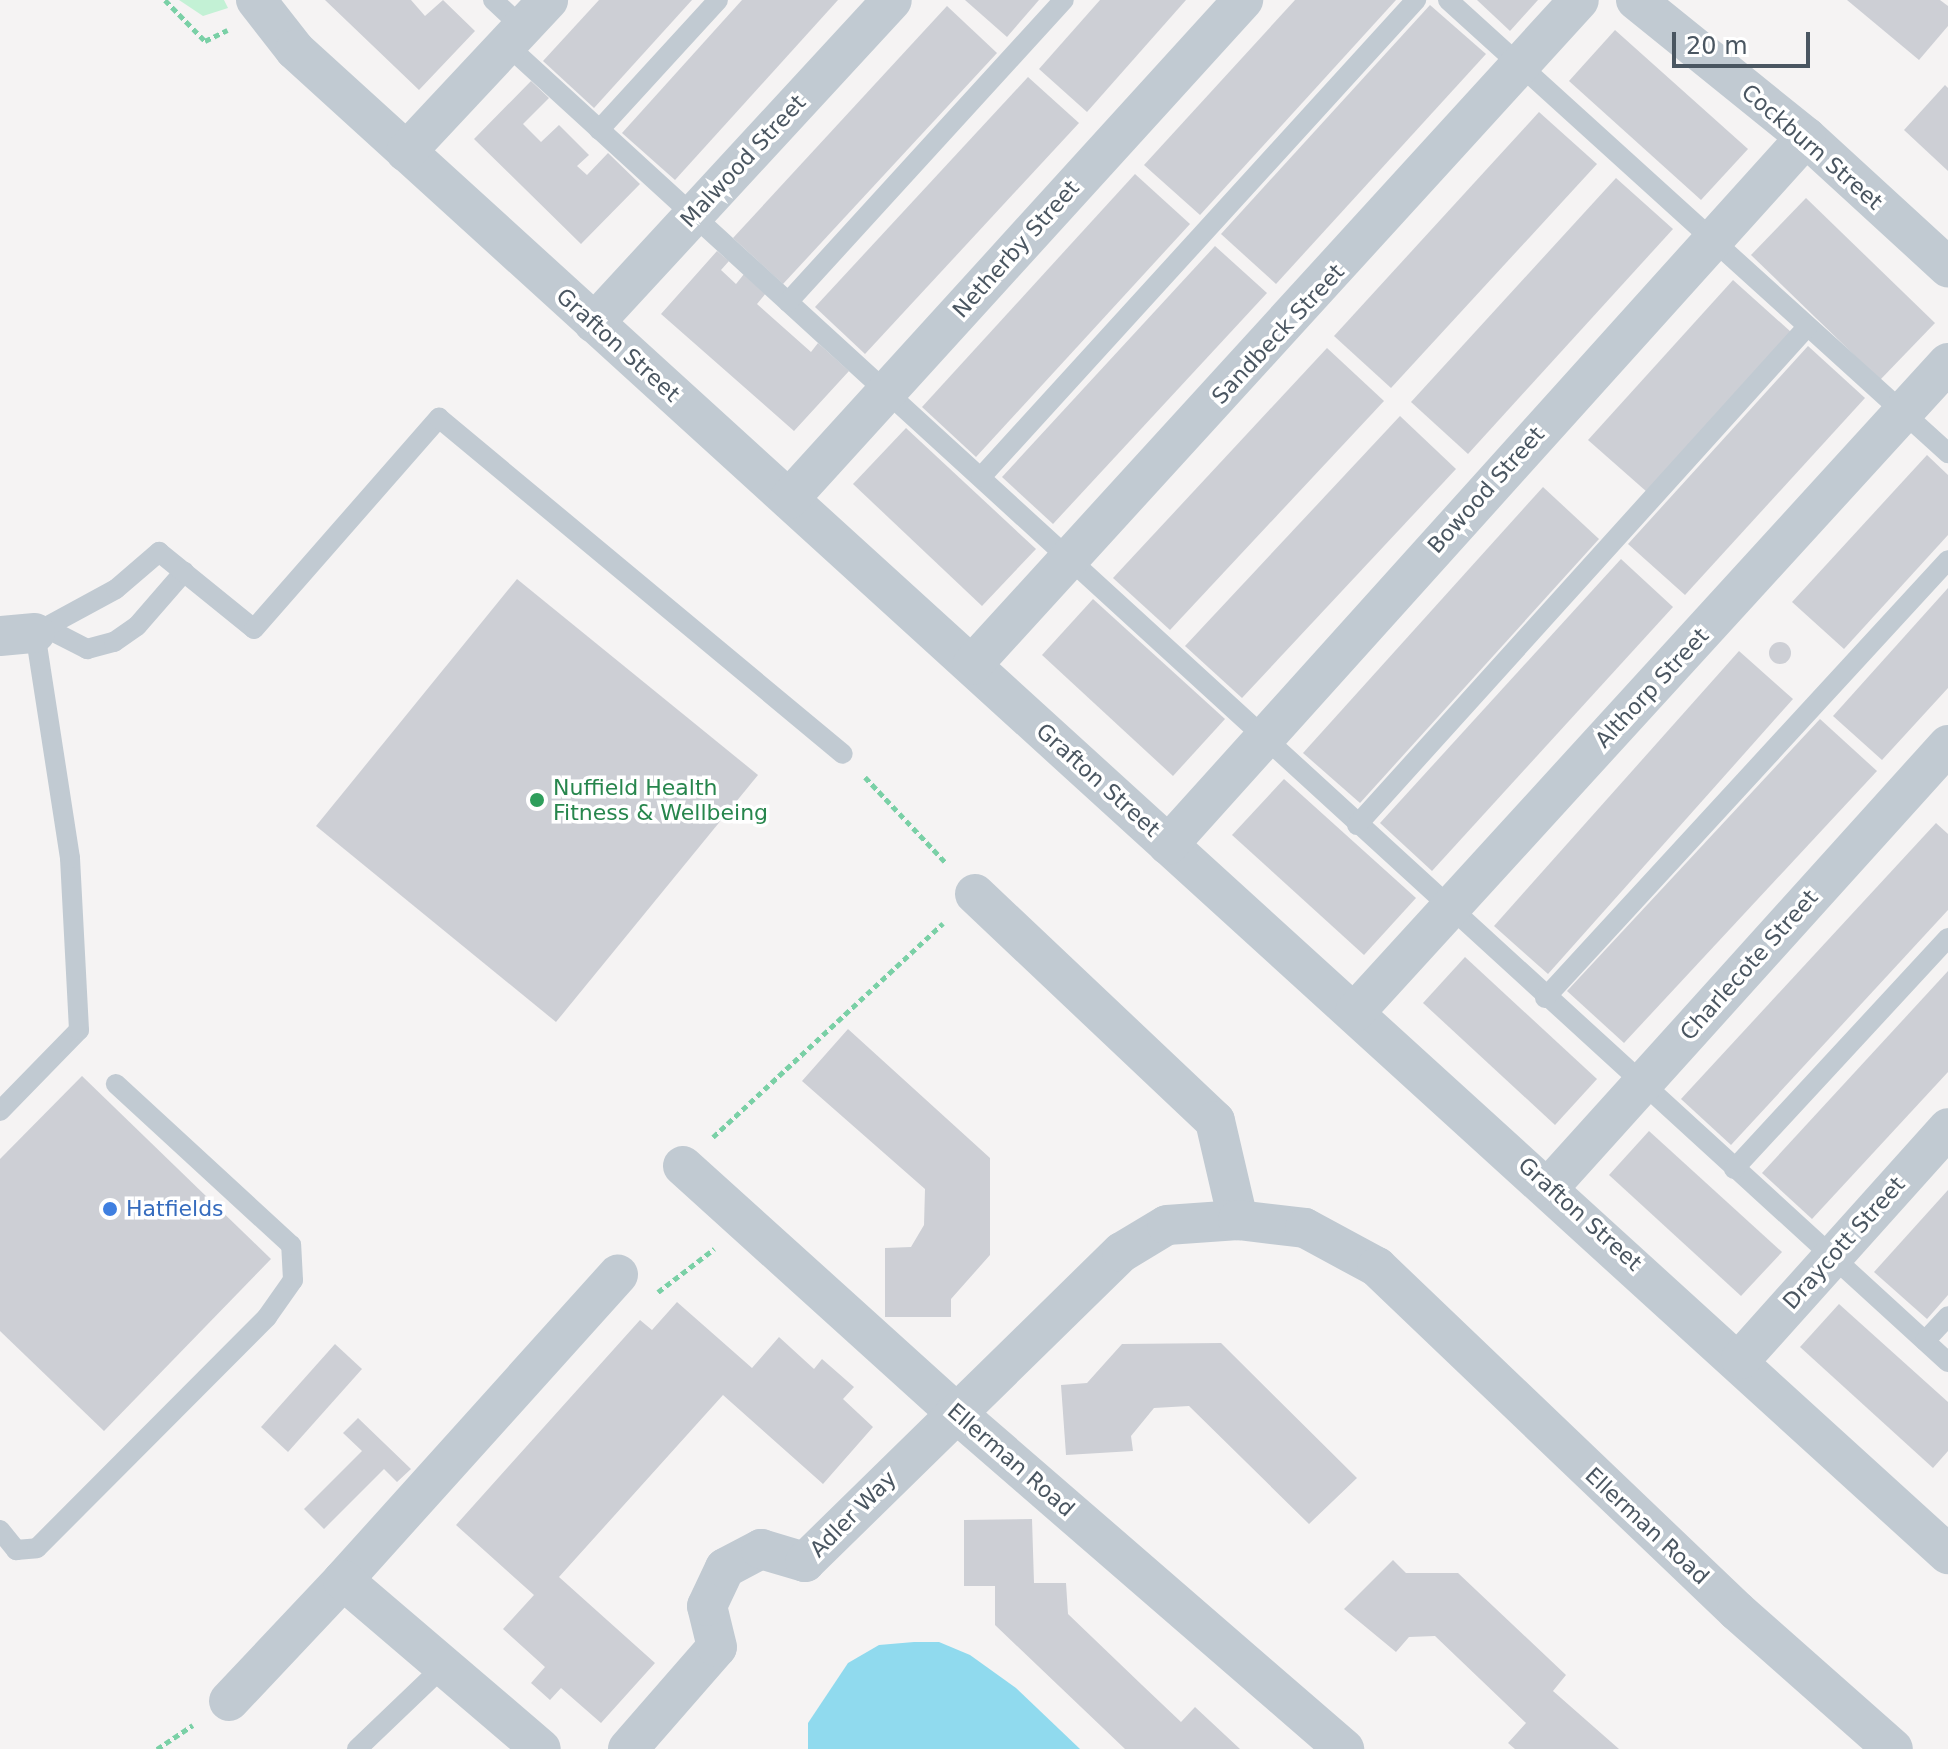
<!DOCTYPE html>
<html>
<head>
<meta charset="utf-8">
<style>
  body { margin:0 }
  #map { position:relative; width:1948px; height:1749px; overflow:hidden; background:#f5f3f3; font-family:"DejaVu Sans",sans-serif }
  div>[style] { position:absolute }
  .green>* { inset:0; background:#c3f1d5 }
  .water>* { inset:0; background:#90daee }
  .building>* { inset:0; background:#cdcfd5 }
  .round { border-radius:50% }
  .path>* { height:5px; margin-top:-2.5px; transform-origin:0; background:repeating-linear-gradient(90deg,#7ad0a6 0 6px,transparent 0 10px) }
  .lane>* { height:20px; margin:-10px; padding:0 10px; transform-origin:10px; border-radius:10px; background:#c1cad2 }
  .street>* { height:40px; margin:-20px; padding:0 20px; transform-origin:20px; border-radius:20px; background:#c1cad2 }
  .dots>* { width:22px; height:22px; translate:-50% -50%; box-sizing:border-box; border:4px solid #fff; border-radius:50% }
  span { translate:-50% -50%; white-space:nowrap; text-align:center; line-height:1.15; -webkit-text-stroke:7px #fff; paint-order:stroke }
  .street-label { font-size:22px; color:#4a5661 }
  .leisure-label { font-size:22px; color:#27864d }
  .left { translate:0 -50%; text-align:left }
  .shop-label { font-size:22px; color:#366cbe }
  .scale { position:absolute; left:1672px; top:32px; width:138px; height:36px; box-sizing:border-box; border:4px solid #4a5661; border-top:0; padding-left:10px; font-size:24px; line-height:28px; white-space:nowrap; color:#4a5661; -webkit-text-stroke:6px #fff; paint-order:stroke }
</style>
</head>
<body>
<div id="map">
  <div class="green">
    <i style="clip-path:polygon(179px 0,224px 0,228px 8px,203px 16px)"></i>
  </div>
  <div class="water">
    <i style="clip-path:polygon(914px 1642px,939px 1642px,970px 1655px,1016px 1688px,1080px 1749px,808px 1749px,808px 1723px,848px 1663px,879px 1645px)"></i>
  </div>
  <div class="building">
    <i style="clip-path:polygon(325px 0,411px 0,425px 16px,443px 0,475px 31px,419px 90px)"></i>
    <i style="clip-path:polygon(599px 0,692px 0,594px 108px,543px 61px)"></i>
    <i style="clip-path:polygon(742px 0,838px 0,675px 180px,622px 133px)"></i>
    <i style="clip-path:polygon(965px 0,1039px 0,1007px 37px)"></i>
    <i style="clip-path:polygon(1100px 0,1186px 0,1087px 112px,1039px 69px)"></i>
    <i style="clip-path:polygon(1295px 0,1396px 0,1200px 215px,1144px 165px)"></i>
    <i style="clip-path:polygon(1477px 0,1538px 0,1510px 31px)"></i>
    <i style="clip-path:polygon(1847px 0,1940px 0,1948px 6px,1948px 26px,1919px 60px)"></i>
    <i style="clip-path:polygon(1430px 5px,1486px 54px,1276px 284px,1221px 234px)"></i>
    <i style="clip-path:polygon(947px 6px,997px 53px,783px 284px,733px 238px)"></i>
    <i style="clip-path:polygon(1615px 30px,1748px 149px,1701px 200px,1569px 81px)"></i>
    <i style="clip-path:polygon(1028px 77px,1079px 123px,865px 354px,815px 307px)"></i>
    <i style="clip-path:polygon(531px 81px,549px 98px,523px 124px,541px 142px,559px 125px,589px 155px,577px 166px,587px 175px,608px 153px,640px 184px,581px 244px,474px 139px)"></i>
    <i style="clip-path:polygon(1945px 85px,1948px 88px,1948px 171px,1904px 130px)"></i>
    <i style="clip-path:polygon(1539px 112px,1597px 164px,1391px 388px,1334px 336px)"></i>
    <i style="clip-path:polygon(1135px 174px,1190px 224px,976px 457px,922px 407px)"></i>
    <i style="clip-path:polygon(1616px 178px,1673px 229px,1468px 454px,1411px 402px)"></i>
    <i style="clip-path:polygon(1806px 198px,1935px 323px,1880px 380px,1751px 255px)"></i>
    <i style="clip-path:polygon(1215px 246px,1267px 293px,1053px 524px,1002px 477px)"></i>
    <i style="clip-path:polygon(717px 251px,729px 261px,721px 270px,736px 284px,744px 274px,766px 293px,757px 304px,811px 352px,818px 343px,849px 371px,794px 431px,661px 314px)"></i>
    <i style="clip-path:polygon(1733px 280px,1791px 332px,1647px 492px,1588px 440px)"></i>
    <i style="clip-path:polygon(1808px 346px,1865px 398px,1685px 595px,1628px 544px)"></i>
    <i style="clip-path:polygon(1327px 348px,1384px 401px,1170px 630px,1113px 578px)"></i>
    <i style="clip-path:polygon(1400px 416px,1456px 469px,1242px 698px,1185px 646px)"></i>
    <i style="clip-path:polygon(906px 428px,1036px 549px,982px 606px,853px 484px)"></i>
    <i style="clip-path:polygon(1927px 455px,1948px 475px,1948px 535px,1844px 649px,1792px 602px)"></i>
    <i style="clip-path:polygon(1543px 487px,1599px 539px,1360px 803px,1303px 753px)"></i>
    <i style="clip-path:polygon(1621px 559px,1673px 607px,1432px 871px,1380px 823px)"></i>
    <i style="clip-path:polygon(517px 579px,758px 775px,556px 1022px,316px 826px)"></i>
    <i style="clip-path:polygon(1948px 588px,1948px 688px,1882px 760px,1833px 716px)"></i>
    <i style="clip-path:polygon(1093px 599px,1225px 719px,1173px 776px,1042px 655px)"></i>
    <i class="round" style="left:1769px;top:642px;width:22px;height:22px"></i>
    <i style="clip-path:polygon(1739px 651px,1793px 699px,1548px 974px,1494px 926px)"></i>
    <i style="clip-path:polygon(1820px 719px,1877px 771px,1624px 1043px,1567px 991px)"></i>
    <i style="clip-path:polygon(1284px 779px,1416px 898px,1364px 955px,1232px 835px)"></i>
    <i style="clip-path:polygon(1936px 823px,1948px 834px,1948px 910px,1731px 1145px,1681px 1099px)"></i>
    <i style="clip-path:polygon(1465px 957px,1597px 1079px,1555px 1125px,1423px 1003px)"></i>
    <i style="clip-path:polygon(1948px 971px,1948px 1072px,1812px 1219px,1762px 1173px)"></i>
    <i style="clip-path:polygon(848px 1029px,990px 1158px,990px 1255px,951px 1299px,951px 1317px,885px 1317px,885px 1248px,911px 1247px,924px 1225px,925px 1189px,802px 1081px)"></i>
    <i style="clip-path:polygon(82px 1076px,271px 1259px,104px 1431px,0 1331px,0 1159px)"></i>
    <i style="clip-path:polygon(1649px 1131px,1782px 1252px,1741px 1296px,1609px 1175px)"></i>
    <i style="clip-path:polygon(1948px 1190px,1948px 1295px,1927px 1319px,1874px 1272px)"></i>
    <i style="clip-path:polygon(677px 1302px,752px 1368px,779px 1337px,814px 1369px,822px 1359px,854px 1387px,843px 1399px,873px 1427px,823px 1484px,723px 1395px,559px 1577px,655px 1663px,601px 1723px,561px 1688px,550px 1700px,531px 1683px,545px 1667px,503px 1629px,534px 1595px,456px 1525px,640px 1320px,652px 1330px)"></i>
    <i style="clip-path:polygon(1839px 1304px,1948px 1402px,1948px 1451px,1933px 1468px,1800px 1347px)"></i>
    <i style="clip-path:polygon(1221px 1343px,1357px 1478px,1309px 1524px,1189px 1406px,1154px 1408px,1131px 1436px,1133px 1451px,1066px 1455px,1061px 1385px,1087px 1383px,1122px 1344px)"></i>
    <i style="clip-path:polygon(335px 1344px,362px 1369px,288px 1452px,261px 1427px)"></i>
    <i style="clip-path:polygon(358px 1418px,411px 1469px,397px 1482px,384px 1469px,324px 1529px,304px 1509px,362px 1451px,343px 1433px)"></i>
    <i style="clip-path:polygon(1032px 1519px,1034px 1583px,1066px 1583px,1068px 1614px,1142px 1685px,1181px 1722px,1195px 1707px,1240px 1749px,1125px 1749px,995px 1625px,995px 1586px,964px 1586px,964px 1520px)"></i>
    <i style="clip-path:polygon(1393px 1560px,1406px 1573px,1458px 1573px,1566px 1675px,1553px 1691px,1619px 1749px,1515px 1749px,1508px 1743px,1526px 1723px,1435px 1636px,1409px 1637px,1396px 1652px,1344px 1609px)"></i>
  </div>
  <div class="path">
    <i style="left:165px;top:0;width:57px;rotate:45.7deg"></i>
    <i style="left:205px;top:41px;width:25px;rotate:-26deg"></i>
    <i style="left:865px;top:777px;width:118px;rotate:46.7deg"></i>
    <i style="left:713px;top:1137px;width:314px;rotate:-42.9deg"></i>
    <i style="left:658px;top:1292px;width:71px;rotate:-37.5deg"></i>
    <i style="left:157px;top:1749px;width:43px;rotate:-33.7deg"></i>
  </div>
  <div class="lane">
    <i style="left:493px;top:0;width:41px;rotate:43deg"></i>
    <i style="left:1448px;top:0;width:675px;rotate:42.18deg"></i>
    <i style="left:507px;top:45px;width:1952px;rotate:42.43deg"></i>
    <i style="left:599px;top:130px;width:176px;rotate:-47.5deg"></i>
    <i style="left:788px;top:302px;width:409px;rotate:-47.6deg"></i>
    <i style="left:981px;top:477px;width:646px;rotate:-47.64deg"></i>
    <i style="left:50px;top:630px;width:42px;rotate:27.2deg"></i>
    <i style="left:87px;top:649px;width:28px;rotate:-15deg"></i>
    <i style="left:114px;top:642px;width:28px;rotate:-35deg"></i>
    <i style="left:137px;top:626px;width:72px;rotate:-49deg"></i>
    <i style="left:1357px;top:825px;width:671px;rotate:-47.9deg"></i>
    <i style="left:1545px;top:998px;width:595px;rotate:-47.38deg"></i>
    <i style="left:0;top:1111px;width:113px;rotate:-45.7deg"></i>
    <i style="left:79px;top:1030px;width:172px;rotate:-93deg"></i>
    <i style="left:70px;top:858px;width:228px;rotate:-98.8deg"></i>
    <i style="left:35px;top:633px;width:92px;rotate:-28.5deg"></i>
    <i style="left:116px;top:589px;width:57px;rotate:-40.7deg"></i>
    <i style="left:159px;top:552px;width:122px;rotate:39deg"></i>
    <i style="left:254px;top:629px;width:281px;rotate:-48.8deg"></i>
    <i style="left:439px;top:418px;width:525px;rotate:39.75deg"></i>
    <i style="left:1734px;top:1169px;width:315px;rotate:-47.2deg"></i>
    <i style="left:1925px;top:1341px;width:34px;rotate:-47deg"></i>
    <i style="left:0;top:1530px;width:26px;rotate:51deg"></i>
    <i style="left:16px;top:1550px;width:21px;rotate:-5deg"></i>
    <i style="left:37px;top:1548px;width:326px;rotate:-45.1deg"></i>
    <i style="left:267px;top:1317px;width:45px;rotate:-54.9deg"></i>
    <i style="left:293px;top:1280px;width:35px;rotate:-93deg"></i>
    <i style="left:291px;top:1245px;width:238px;rotate:-137.4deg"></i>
    <i style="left:357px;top:1749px;width:120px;rotate:-43.7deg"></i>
  </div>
  <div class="street">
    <i style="left:256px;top:0;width:63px;rotate:52deg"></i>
    <i style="left:295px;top:50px;width:2235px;rotate:42.3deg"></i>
    <i style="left:1636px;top:0;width:218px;rotate:38.9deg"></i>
    <i style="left:1806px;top:137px;width:193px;rotate:42.5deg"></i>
    <i style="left:406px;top:152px;width:208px;rotate:-46.9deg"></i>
    <i style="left:594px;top:323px;width:439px;rotate:-47.3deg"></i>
    <i style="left:789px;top:499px;width:675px;rotate:-47.7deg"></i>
    <i style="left:0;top:636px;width:35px;rotate:-5deg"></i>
    <i style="left:972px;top:665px;width:900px;rotate:-47.61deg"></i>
    <i style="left:1168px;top:845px;width:953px;rotate:-47.98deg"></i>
    <i style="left:975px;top:894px;width:330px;rotate:43.4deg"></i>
    <i style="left:1215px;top:1121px;width:102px;rotate:76.9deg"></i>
    <i style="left:1355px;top:1012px;width:879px;rotate:-47.58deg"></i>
    <i style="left:683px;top:1166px;width:367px;rotate:42.1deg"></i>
    <i style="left:955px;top:1412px;width:515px;rotate:40.9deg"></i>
    <i style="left:1550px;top:1186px;width:594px;rotate:-47.93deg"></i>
    <i style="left:1741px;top:1359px;width:310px;rotate:-48.1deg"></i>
    <i style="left:343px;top:1580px;width:411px;rotate:-48deg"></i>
    <i style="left:229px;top:1701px;width:166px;rotate:-46.7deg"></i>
    <i style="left:343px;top:1580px;width:260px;rotate:40.5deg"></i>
    <i style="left:628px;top:1749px;width:135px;rotate:-48.9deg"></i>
    <i style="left:717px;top:1647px;width:42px;rotate:-103.7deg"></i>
    <i style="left:707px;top:1606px;width:42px;rotate:-64.7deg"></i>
    <i style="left:725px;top:1568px;width:41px;rotate:-27.8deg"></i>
    <i style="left:761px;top:1549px;width:46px;rotate:16.5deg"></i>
    <i style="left:805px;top:1562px;width:443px;rotate:-44.4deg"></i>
    <i style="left:1122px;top:1252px;width:52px;rotate:-31deg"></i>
    <i style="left:1167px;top:1225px;width:71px;rotate:-4deg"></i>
    <i style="left:1238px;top:1220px;width:67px;rotate:6.8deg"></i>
    <i style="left:1305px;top:1228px;width:82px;rotate:28.4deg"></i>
    <i style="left:1377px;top:1267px;width:498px;rotate:43.7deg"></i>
    <i style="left:1737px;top:1611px;width:208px;rotate:41.5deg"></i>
  </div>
  <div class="dots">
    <i style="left:537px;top:800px;background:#2e9e5b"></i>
    <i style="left:110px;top:1209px;background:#3f7fe0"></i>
  </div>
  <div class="street-label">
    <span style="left:1812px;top:147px;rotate:41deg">Cockburn Street</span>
    <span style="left:743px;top:161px;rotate:-47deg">Malwood Street</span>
    <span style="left:1016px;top:249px;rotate:-48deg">Netherby Street</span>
    <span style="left:1278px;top:334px;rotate:-47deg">Sandbeck Street</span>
    <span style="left:618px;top:345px;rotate:42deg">Grafton Street</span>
    <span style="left:1486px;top:490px;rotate:-48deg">Bowood Street</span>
    <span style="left:1652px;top:688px;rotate:-47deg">Althorp Street</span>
    <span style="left:1098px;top:780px;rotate:42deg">Grafton Street</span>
    <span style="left:1749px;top:965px;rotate:-48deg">Charlecote Street</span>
    <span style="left:1580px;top:1214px;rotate:42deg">Grafton Street</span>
    <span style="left:1844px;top:1243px;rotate:-48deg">Draycott Street</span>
    <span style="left:1011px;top:1460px;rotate:41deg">Ellerman Road</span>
    <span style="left:853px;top:1514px;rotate:-45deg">Adler Way</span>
    <span style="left:1647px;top:1526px;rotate:43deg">Ellerman Road</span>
  </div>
  <div class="leisure-label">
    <span class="left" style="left:553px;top:800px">Nuffield Health<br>Fitness &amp; Wellbeing</span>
  </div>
  <div class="shop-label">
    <span class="left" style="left:126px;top:1209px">Hatfields</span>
  </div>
  <div class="scale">20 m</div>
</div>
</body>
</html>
